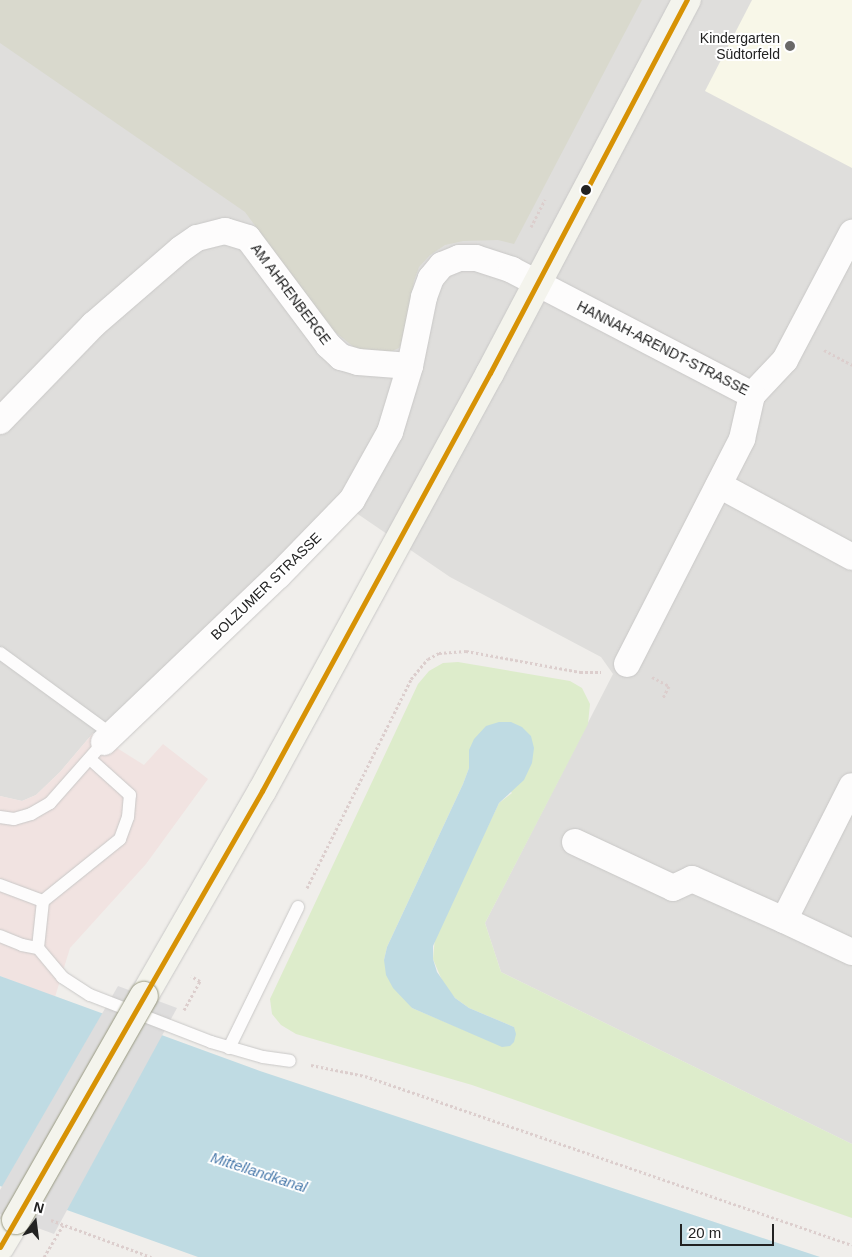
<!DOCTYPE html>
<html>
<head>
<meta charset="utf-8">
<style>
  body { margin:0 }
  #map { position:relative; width:852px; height:1257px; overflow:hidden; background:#f0eeeb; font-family:Helvetica,sans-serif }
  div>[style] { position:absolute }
  .residential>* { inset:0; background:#dfdedc }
  .commercial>* { inset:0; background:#f1e3e1 }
  .education>* { inset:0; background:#f8f7e8 }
  .construction>* { inset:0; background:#d9d9cd }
  .grass>* { inset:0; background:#ddeccb }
  .water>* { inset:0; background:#bfdbe3 }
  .pier>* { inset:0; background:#dedddd }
  .path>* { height:3px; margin-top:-1.5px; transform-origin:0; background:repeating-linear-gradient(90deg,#dccecd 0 2.5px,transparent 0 5px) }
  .roads { filter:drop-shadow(0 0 1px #c9c8c7) drop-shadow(0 0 1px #c9c8c7) }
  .service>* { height:12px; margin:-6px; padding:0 6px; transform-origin:6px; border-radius:6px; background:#fdfcfc }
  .minor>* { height:26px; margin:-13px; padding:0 13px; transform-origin:13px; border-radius:13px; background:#fdfcfc }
  .secondary>* { height:28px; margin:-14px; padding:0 14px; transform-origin:14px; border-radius:14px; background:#f4f4ed }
  .bridges { filter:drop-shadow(0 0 1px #999a82) drop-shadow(0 0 1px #999a82) }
  .secondary-bridge>* { height:28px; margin:-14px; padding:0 14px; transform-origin:14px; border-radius:14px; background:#f4f4ed }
  .bus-1>* { height:5px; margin:-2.5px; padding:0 2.5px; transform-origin:2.5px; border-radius:2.5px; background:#d79205 }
  .dots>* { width:14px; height:14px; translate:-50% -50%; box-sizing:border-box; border:2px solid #fff; border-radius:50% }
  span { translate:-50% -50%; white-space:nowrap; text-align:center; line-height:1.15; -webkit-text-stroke:4px #fff; paint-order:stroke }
  .poi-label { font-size:14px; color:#222 }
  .right { translate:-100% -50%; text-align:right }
  .street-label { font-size:14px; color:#222 }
  .water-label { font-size:15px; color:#4a7aab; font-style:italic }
  .north { position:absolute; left:10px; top:1197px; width:50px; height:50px; -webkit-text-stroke:4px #fff; paint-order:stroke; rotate:15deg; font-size:14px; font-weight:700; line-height:20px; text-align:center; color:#222 }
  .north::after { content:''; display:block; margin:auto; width:18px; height:22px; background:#222; clip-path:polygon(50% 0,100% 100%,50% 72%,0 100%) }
  .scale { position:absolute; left:680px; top:1224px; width:94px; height:22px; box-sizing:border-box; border:2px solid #222; border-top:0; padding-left:6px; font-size:15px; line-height:18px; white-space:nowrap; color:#222; -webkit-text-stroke:4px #fff; paint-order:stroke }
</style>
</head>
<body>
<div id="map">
  <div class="residential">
    <i style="clip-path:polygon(0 0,852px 0,852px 1144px,501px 972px,485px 923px,613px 674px,601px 657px,450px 577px,346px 506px,104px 742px,93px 733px,60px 772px,36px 795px,22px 801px,0 796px)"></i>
  </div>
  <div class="commercial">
    <i style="clip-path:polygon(93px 733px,144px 765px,163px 744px,208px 779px,146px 864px,70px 948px,55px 997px,0 976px,0 796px,22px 801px,36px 795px,60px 772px)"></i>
  </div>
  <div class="education">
    <i style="clip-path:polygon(752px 0,852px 0,852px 168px,705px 91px)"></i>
  </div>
  <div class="construction">
    <i style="clip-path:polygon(0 0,642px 0,514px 244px,498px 240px,463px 241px,445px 245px,430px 255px,419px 267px,414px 281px,403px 339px,399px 348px,388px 353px,355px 348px,329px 327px,245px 212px,0 43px)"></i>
  </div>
  <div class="grass">
    <i style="clip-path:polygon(evenodd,458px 662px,570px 681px,582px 688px,590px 704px,588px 724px,485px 923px,501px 972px,852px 1144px,852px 1218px,472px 1085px,296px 1034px,281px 1025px,272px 1014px,270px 999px,418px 684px,429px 671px,443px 663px,458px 662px,469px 750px,512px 793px,499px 803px,435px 937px,433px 959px,444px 985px,455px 998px,469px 1008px,514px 1027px,502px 1046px,412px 1008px,384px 960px,387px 947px,463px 784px,469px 768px,469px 750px)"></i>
  </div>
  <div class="water">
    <i style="clip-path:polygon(499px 722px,511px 722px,522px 727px,531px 736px,534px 748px,532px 763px,524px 780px,499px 803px,433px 946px,433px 959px,437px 972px,455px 998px,469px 1008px,514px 1027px,516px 1034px,514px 1042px,510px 1046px,502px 1047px,412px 1008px,393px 988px,386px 975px,384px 960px,387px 947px,463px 784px,469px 768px,469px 750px,474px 739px,486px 726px)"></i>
    <i style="clip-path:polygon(0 976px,260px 1071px,820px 1257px,198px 1257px,0 1186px)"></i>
  </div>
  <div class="pier">
    <i style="clip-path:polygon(118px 986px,177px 1008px,54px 1234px,0 1214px,0 1190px)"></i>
  </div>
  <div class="path">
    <i style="left:531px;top:227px;width:31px;rotate:-63deg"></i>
    <i style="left:824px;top:350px;width:32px;rotate:28deg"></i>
    <i style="left:652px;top:677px;width:19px;rotate:28deg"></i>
    <i style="left:669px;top:686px;width:13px;rotate:117deg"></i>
    <i style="left:307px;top:888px;width:233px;rotate:-63.5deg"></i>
    <i style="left:411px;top:679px;width:26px;rotate:-50deg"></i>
    <i style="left:428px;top:659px;width:13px;rotate:-29deg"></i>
    <i style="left:439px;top:653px;width:27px;rotate:-4deg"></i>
    <i style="left:466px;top:651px;width:116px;rotate:10.4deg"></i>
    <i style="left:580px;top:672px;width:21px"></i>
    <i style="left:184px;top:1010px;width:33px;rotate:-61deg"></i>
    <i style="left:200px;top:981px;width:10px;rotate:-151deg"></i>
    <i style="left:311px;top:1065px;width:55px;rotate:11.5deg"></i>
    <i style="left:365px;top:1076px;width:515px;rotate:19.14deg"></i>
    <i style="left:51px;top:1220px;width:107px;rotate:20.3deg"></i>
    <i style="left:44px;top:1257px;width:37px;rotate:-59deg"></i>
  </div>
  <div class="roads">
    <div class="service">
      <i style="left:0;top:653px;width:137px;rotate:36.1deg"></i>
      <i style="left:0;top:817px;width:14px;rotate:8deg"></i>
      <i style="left:14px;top:819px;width:18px;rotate:-16deg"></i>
      <i style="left:31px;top:814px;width:22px;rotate:-30deg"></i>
      <i style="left:50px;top:803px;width:81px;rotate:-48.5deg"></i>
      <i style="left:0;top:885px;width:46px;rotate:20.4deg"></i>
      <i style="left:43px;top:901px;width:99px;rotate:-38.8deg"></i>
      <i style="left:120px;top:839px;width:23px;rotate:-70deg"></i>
      <i style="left:128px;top:817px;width:22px;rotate:-85deg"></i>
      <i style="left:130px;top:795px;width:54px;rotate:-138deg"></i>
      <i style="left:43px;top:901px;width:47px;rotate:96.1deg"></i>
      <i style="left:38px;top:948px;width:38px;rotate:50deg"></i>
      <i style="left:62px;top:977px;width:33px;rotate:33deg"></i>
      <i style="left:90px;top:995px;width:130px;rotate:21.2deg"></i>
      <i style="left:211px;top:1042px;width:54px;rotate:16.1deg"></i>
      <i style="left:263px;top:1057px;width:27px;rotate:8deg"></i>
      <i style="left:0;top:936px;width:24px;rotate:22deg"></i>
      <i style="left:22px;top:945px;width:16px;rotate:11deg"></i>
      <i style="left:229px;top:1048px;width:157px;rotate:-63.9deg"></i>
    </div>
    <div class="minor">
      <i style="left:752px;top:395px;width:48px;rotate:-46.7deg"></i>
      <i style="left:785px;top:360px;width:144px;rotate:-62.2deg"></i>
      <i style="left:0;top:421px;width:134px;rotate:-45.9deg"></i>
      <i style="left:93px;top:325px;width:116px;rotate:-40.8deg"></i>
      <i style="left:181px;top:249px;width:19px;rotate:-35deg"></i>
      <i style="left:197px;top:238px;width:29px;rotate:-14deg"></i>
      <i style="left:225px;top:231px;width:24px;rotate:17deg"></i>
      <i style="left:248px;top:238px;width:134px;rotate:53.2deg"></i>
      <i style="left:328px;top:345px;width:18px;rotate:43deg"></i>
      <i style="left:341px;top:357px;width:18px;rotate:16deg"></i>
      <i style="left:358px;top:362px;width:52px;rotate:4.4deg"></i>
      <i style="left:410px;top:366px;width:70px;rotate:-78.5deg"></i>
      <i style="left:424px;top:297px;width:20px;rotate:-70deg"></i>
      <i style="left:431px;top:278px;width:17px;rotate:-50deg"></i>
      <i style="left:442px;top:265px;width:18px;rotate:-22deg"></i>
      <i style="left:459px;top:258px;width:17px"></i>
      <i style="left:476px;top:258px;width:38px;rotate:18deg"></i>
      <i style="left:512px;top:270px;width:271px;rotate:27.5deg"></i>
      <i style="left:719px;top:485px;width:151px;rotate:28.4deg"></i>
      <i style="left:627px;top:664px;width:253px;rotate:-62.9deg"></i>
      <i style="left:742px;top:439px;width:45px;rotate:-77.2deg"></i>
      <i style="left:104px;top:742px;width:240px;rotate:-43.7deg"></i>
      <i style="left:278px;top:576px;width:106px;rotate:-45.8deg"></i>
      <i style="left:352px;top:500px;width:78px;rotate:-60.8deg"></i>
      <i style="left:390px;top:432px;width:69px;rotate:-73.1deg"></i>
      <i style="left:575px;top:842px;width:108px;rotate:25.1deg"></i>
      <i style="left:673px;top:888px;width:21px;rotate:-25deg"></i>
      <i style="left:692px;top:879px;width:101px;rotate:24deg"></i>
      <i style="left:784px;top:920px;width:150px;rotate:-63.1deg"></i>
      <i style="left:784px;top:920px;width:75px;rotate:25.2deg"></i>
    </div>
    <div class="secondary">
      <i style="left:144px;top:996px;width:237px;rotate:-60.1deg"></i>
      <i style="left:262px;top:791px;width:476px;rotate:-61.4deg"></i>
      <i style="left:490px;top:373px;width:422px;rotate:-62.2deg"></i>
      <i style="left:0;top:1247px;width:31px;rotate:-59deg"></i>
    </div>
  </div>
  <div class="bridges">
    <div class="secondary-bridge">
      <i style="left:16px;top:1220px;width:258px;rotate:-60.3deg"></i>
    </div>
  </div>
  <div class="bus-1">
    <i style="left:0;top:1247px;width:526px;rotate:-60.12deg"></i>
    <i style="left:262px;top:791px;width:476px;rotate:-61.4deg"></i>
    <i style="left:490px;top:373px;width:422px;rotate:-62.2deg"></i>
  </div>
  <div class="dots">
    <i style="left:790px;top:46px;background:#6a6968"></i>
    <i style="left:586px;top:190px;background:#222"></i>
  </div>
  <div class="poi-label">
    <span class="right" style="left:780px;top:46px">Kindergarten<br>Südtorfeld</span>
  </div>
  <div class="street-label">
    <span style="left:291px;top:294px;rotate:53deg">AM AHRENBERGE</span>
    <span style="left:663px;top:348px;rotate:27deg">HANNAH-ARENDT-STRASSE</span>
    <span style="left:266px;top:586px;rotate:-44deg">BOLZUMER STRASSE</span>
  </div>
  <div class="water-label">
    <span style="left:259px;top:1172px;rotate:18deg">Mittellandkanal</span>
  </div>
  <div class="north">N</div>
  <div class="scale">20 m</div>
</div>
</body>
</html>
